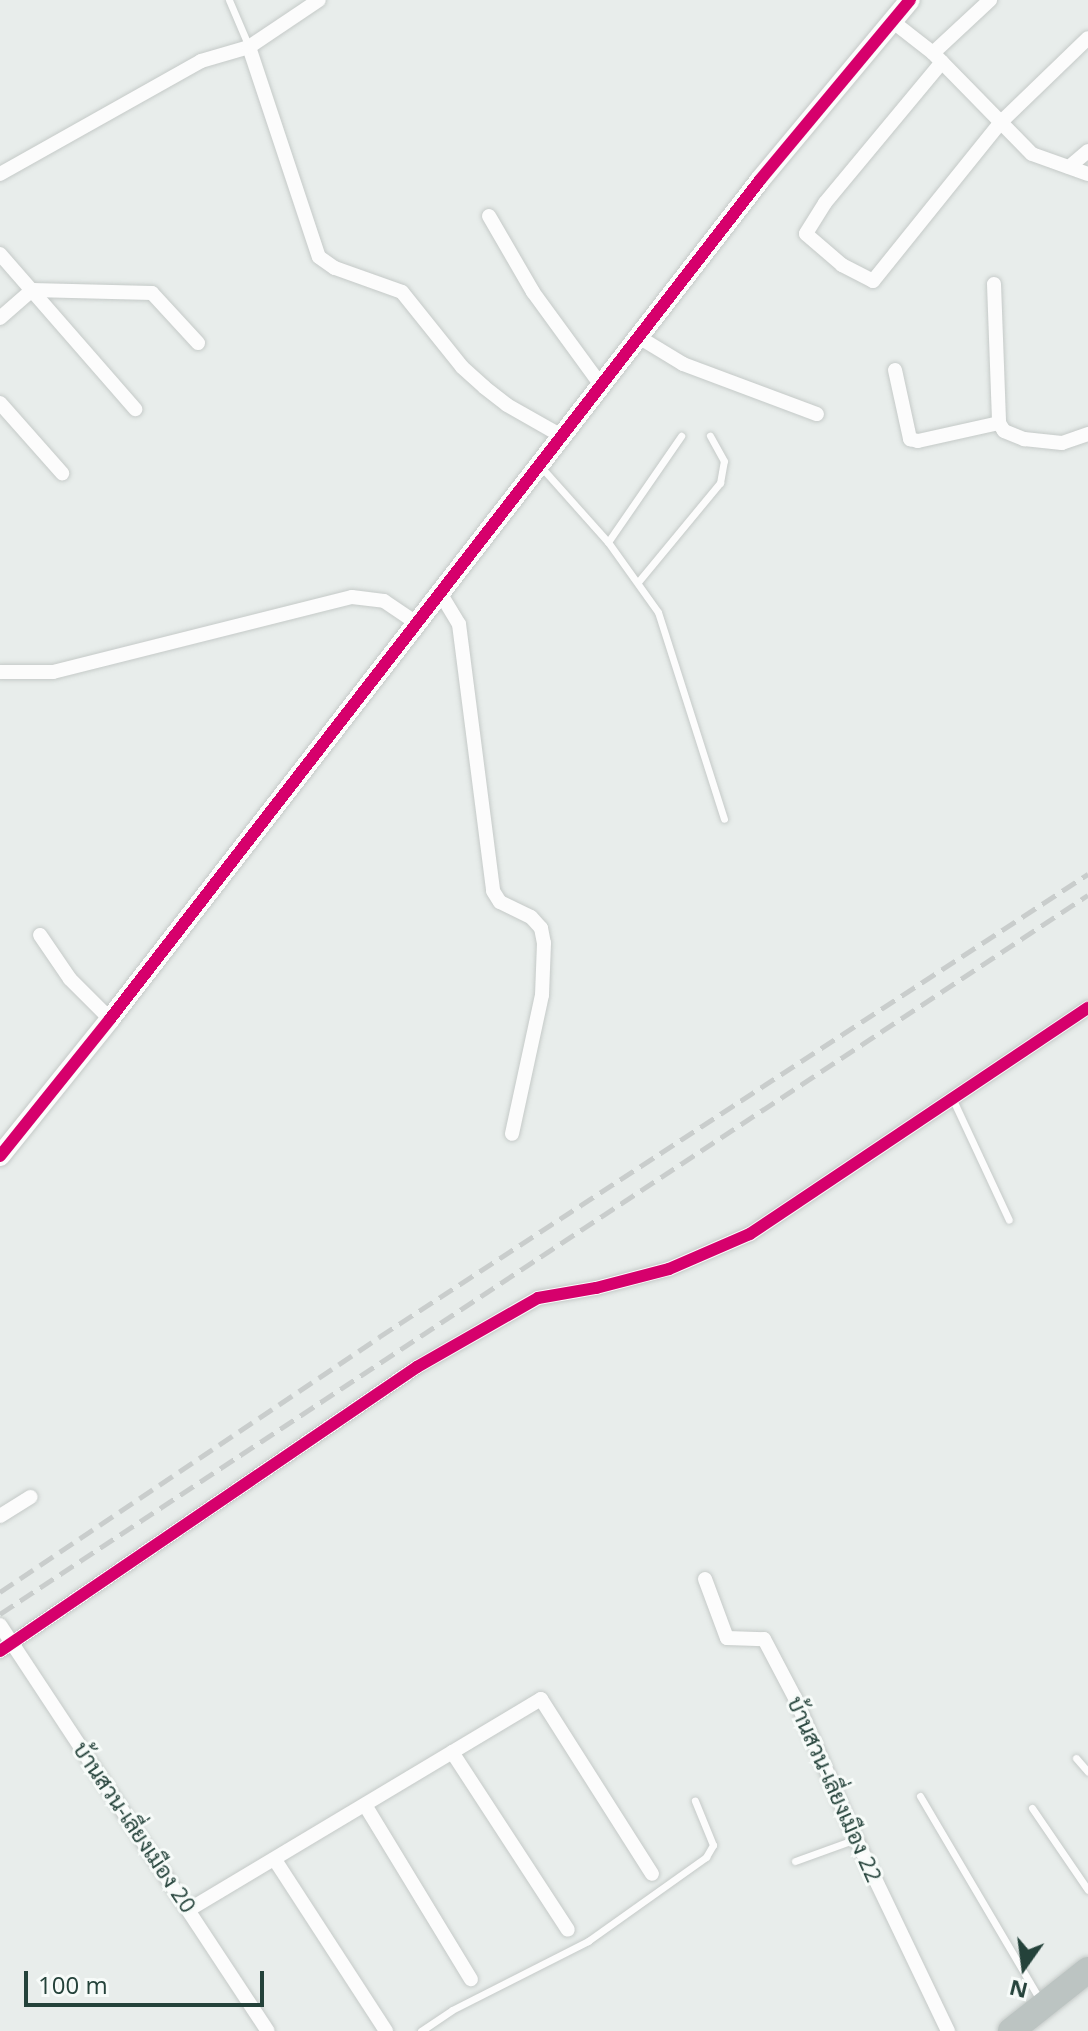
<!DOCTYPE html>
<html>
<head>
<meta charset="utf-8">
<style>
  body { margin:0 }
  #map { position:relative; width:1088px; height:2031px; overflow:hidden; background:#e8edeb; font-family:"Open Sans",Sarabun,sans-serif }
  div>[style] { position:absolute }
  .roads { filter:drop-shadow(0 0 2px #c5cac8) drop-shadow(0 0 2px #c5cac8) }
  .lane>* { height:7px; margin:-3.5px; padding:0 3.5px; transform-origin:3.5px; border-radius:3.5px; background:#fcfcfc }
  .street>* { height:14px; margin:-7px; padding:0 7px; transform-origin:7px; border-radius:7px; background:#fcfcfc }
  .secondary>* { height:20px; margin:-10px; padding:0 10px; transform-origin:10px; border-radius:10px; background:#fcfcfc }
  .highway>* { height:26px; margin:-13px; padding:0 13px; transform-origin:13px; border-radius:13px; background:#bcc4c2 }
  .rail>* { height:5px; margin-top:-2.5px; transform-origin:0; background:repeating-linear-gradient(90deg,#c9cdcc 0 16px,transparent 0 24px) }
  .cycleway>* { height:12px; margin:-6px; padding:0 6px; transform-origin:6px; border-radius:6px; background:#d6006c }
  span { translate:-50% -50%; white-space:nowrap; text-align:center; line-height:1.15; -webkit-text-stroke:6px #f7fbf9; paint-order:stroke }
  .street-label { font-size:22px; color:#24423a }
  .north { position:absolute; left:984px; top:1927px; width:80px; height:80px; -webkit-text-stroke:6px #f7fbf9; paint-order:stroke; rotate:194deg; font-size:22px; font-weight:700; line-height:32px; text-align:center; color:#24423a }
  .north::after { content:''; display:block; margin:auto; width:28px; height:36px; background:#24423a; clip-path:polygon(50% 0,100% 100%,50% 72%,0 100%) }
  .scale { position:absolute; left:24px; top:1971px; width:240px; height:36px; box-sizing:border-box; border:4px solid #24423a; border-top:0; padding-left:10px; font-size:24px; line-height:28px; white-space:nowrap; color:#24423a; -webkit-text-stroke:6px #f7fbf9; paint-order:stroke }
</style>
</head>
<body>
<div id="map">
  <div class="roads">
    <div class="lane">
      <i style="left:229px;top:0;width:51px;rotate:66.9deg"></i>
      <i style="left:542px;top:468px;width:99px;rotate:48.3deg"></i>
      <i style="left:608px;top:542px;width:86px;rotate:54.5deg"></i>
      <i style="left:658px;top:612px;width:217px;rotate:72.3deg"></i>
      <i style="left:608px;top:542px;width:129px;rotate:-55.4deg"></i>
      <i style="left:638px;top:582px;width:129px;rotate:-50.4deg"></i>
      <i style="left:720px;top:483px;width:22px;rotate:-80deg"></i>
      <i style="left:724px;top:461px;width:29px;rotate:-119deg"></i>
      <i style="left:953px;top:1100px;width:132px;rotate:65deg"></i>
      <i style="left:1076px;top:1758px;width:18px;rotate:49deg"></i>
      <i style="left:920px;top:1796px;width:237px;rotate:59.5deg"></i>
      <i style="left:1032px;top:1808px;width:99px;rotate:55.7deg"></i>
      <i style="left:795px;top:1861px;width:65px;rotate:-19.8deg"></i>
      <i style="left:421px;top:2031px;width:37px;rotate:-34deg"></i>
      <i style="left:452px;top:2010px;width:153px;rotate:-26.9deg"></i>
      <i style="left:588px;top:1941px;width:145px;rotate:-35.4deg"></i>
      <i style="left:706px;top:1857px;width:14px;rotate:-60deg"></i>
      <i style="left:713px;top:1845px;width:48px;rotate:-112.2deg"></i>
    </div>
    <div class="street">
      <i style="left:892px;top:21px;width:52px;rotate:38deg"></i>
      <i style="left:933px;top:53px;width:141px;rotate:45.6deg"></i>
      <i style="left:1032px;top:154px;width:59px;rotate:19.7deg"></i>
      <i style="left:249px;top:47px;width:221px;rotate:71.6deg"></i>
      <i style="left:319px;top:257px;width:19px;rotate:35deg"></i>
      <i style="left:335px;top:268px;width:71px;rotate:19.7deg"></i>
      <i style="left:402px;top:292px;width:96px;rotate:51.3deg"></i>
      <i style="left:462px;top:367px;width:30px;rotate:42deg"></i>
      <i style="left:484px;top:387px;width:29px;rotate:38deg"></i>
      <i style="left:507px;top:405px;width:61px;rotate:29.5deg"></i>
      <i style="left:933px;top:53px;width:78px;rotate:-42.9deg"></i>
      <i style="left:942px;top:62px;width:183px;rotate:129.7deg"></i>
      <i style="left:825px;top:203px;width:36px;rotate:122deg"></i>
      <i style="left:806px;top:234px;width:48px;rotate:40.7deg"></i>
      <i style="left:842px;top:265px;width:35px;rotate:27deg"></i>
      <i style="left:873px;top:281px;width:203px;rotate:-51.2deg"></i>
      <i style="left:1000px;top:123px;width:122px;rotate:-44deg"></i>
      <i style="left:1069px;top:167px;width:25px;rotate:-40deg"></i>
      <i style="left:0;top:174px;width:231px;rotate:-29.3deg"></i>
      <i style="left:201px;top:61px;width:50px;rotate:-16.3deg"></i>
      <i style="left:249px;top:47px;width:84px;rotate:-33.9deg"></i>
      <i style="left:489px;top:216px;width:88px;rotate:59.9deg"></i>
      <i style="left:533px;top:292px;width:114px;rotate:53.9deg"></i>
      <i style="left:0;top:254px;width:206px;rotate:48.9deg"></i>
      <i style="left:994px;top:284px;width:139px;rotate:87.9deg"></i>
      <i style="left:999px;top:423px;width:9px;rotate:58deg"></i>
      <i style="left:1004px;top:431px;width:22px;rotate:22deg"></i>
      <i style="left:1024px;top:439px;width:38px;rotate:6deg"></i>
      <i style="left:1062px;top:443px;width:28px;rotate:-19deg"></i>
      <i style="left:0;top:318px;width:43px;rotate:-41.2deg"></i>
      <i style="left:32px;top:290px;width:120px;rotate:1.4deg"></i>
      <i style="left:152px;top:293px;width:68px;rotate:47.4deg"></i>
      <i style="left:637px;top:336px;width:54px;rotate:31.3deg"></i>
      <i style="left:683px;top:364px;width:143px;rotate:20.5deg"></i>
      <i style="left:895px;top:370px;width:71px;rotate:77.7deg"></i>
      <i style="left:910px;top:439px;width:8px;rotate:14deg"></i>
      <i style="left:918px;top:441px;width:83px;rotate:-12.5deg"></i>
      <i style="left:0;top:403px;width:94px;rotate:48.5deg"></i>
      <i style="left:439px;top:591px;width:39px;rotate:59deg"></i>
      <i style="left:459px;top:624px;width:269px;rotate:82.7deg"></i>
      <i style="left:493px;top:891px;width:13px;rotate:58deg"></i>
      <i style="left:500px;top:902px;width:34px;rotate:26deg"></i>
      <i style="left:531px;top:917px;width:15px;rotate:48deg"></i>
      <i style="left:541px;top:928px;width:15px;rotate:79deg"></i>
      <i style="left:544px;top:943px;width:52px;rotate:92.2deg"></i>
      <i style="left:542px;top:995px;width:142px;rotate:102.2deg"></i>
      <i style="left:0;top:672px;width:53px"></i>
      <i style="left:53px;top:672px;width:308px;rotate:-14.1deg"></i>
      <i style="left:352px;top:597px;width:32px;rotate:7deg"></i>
      <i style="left:384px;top:601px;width:37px;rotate:34deg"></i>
      <i style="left:40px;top:935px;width:53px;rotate:55.7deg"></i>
      <i style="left:70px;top:979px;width:57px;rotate:45deg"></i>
      <i style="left:0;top:1516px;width:36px;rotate:-32deg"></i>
      <i style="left:705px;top:1579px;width:63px;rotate:69.6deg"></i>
      <i style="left:727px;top:1638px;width:37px;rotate:2deg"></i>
      <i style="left:764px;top:1639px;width:67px;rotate:62.3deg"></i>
      <i style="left:795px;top:1698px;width:154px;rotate:66.6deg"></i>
      <i style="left:856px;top:1839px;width:213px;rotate:64.4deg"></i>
      <i style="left:0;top:1625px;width:486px;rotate:56.6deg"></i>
      <i style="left:0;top:1651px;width:505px;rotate:-34.26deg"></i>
      <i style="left:417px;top:1367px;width:139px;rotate:-29.7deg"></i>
      <i style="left:538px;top:1298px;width:59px;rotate:-9.8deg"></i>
      <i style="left:596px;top:1288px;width:75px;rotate:-14.6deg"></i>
      <i style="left:669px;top:1269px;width:88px;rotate:-23.4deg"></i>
      <i style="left:750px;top:1234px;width:407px;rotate:-33.8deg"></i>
      <i style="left:452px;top:1752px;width:212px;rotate:56.9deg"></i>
      <i style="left:365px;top:1805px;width:204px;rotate:58.7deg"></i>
      <i style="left:275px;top:1860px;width:204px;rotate:57deg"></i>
      <i style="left:190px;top:1909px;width:409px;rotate:-30.9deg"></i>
      <i style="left:541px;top:1699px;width:207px;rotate:57.6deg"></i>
    </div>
    <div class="secondary">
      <i style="left:0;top:1156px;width:176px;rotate:-51.2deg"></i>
      <i style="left:110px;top:1019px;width:1061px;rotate:-52.23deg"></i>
      <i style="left:760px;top:180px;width:234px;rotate:-50.2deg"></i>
    </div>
    <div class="highway">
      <i style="left:1011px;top:2031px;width:98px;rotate:-38.4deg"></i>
    </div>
  </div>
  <div class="rail">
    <i style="left:0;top:1592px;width:457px;rotate:-33.9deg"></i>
    <i style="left:379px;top:1337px;width:847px;rotate:-33.15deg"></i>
    <i style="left:0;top:1614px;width:1304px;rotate:-33.46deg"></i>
  </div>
  <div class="cycleway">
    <i style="left:0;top:1156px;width:176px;rotate:-51.2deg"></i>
    <i style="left:110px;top:1019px;width:1061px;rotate:-52.23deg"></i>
    <i style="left:760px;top:180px;width:234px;rotate:-50.2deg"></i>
    <i style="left:0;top:1651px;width:505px;rotate:-34.26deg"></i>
    <i style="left:417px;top:1367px;width:139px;rotate:-29.7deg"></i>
    <i style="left:538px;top:1298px;width:59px;rotate:-9.8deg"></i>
    <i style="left:596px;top:1288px;width:75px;rotate:-14.6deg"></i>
    <i style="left:669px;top:1269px;width:88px;rotate:-23.4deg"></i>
    <i style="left:750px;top:1234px;width:407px;rotate:-33.8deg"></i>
  </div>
  <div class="street-label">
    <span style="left:835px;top:1789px;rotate:66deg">บ้านสวน-เลี่ยงเมือง 22</span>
    <span style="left:135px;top:1827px;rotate:56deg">บ้านสวน-เลี่ยงเมือง 20</span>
  </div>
  <div class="north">N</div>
  <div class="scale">100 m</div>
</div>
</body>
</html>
